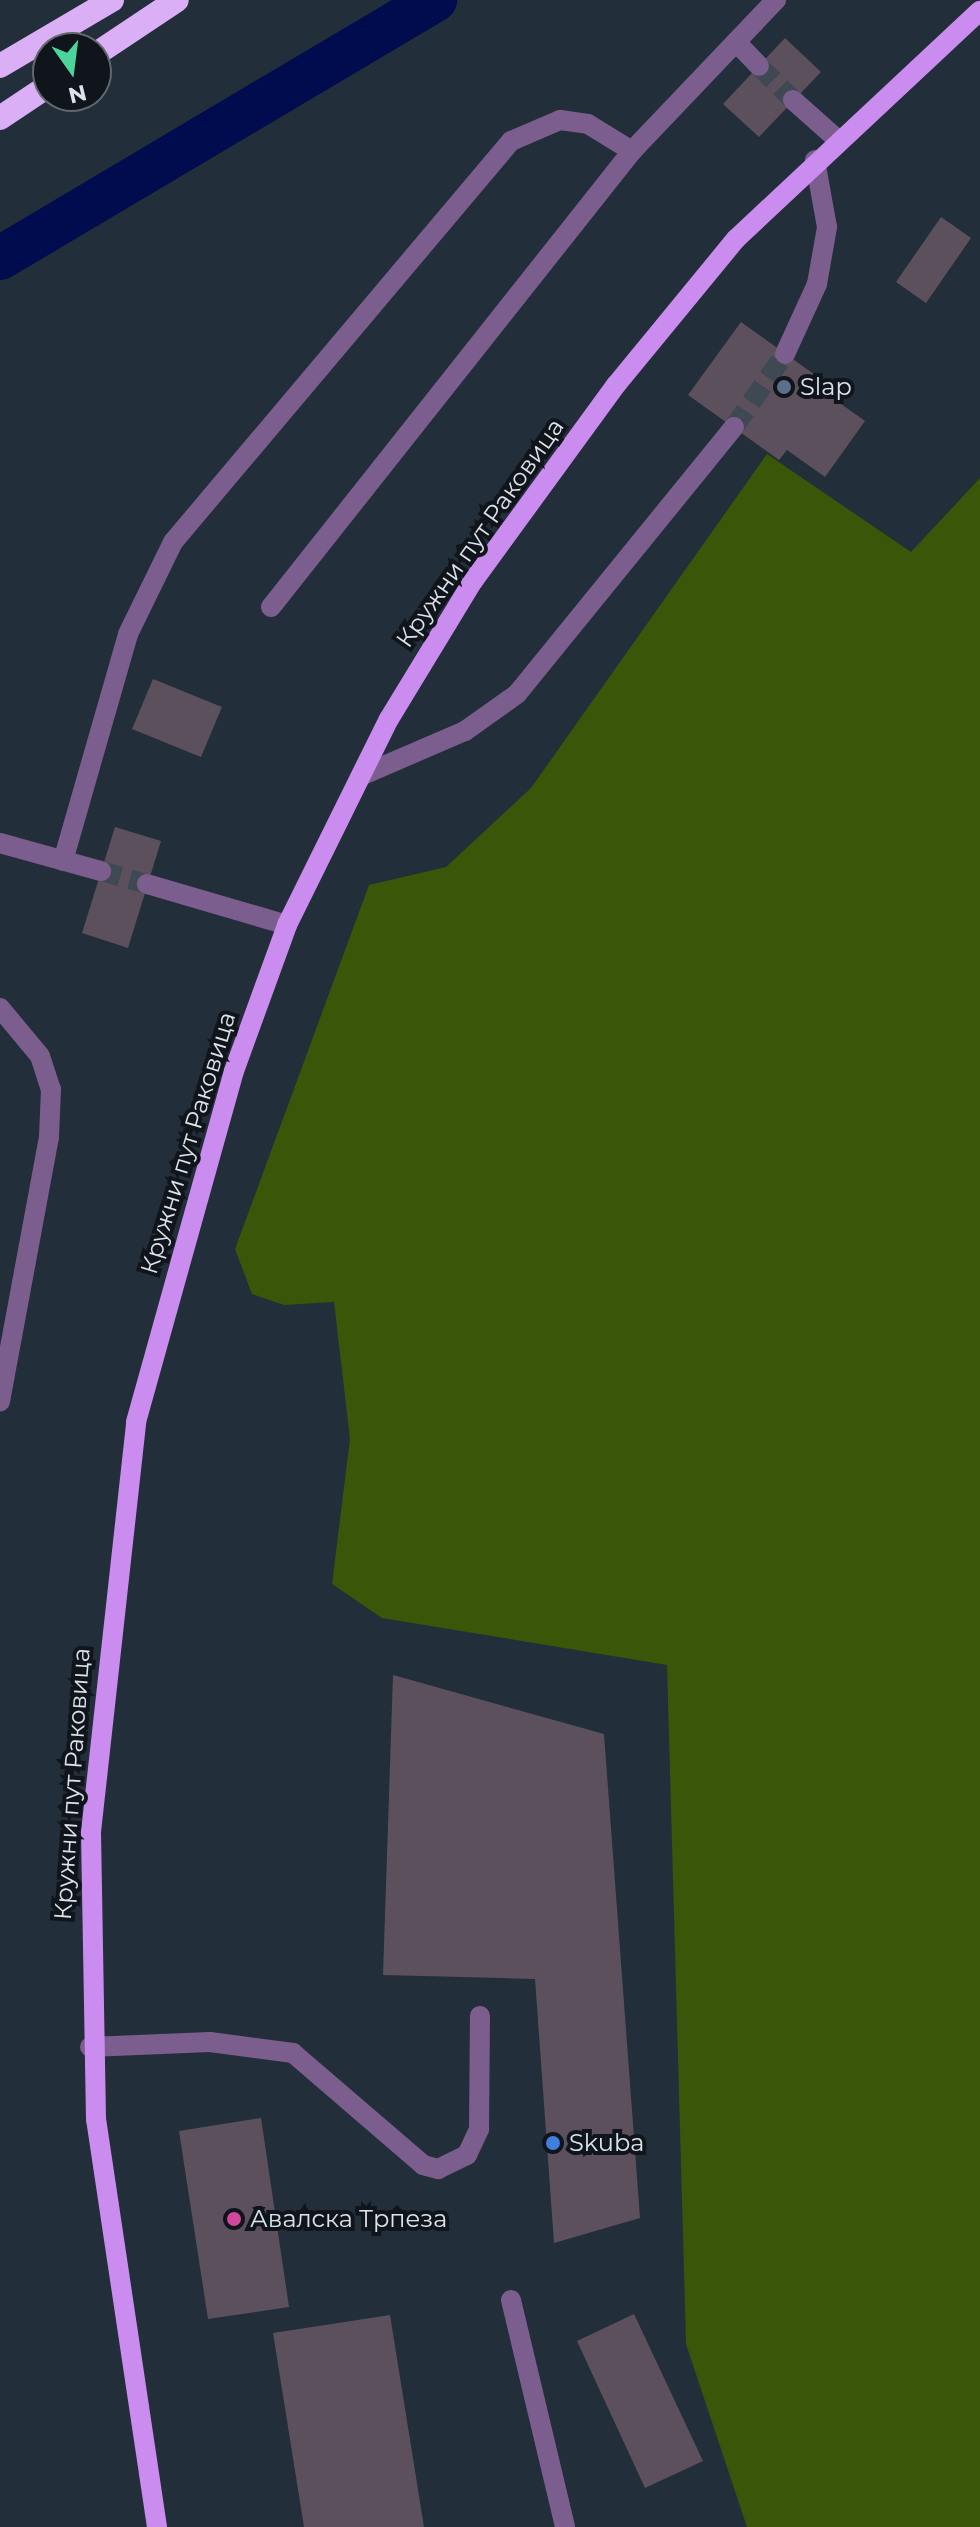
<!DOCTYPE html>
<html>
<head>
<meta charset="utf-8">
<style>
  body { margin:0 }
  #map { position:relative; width:980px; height:2527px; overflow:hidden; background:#222e39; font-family:Montserrat,sans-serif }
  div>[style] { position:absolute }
  .green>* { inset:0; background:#3a5608 }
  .canal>* { height:44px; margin:-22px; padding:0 22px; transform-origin:22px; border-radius:22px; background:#000c4d }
  .building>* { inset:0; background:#5d505d }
  .minor-tunnel>* { height:20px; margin-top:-10px; transform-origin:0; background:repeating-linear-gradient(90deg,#3e4954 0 20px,transparent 0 30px) }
  .minor>* { height:20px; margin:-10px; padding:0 10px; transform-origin:10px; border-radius:10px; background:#7c5e8e }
  .major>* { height:20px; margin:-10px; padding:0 10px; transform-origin:10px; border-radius:10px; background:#cb8cef }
  .highway>* { height:24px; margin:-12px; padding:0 12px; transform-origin:12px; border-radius:12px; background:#dbaff6 }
  .dots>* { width:22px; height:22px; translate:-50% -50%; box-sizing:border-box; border:4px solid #10151b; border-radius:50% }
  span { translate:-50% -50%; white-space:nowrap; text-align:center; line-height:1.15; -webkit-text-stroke:8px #10151b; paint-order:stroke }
  .poi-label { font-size:24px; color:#dce4eb }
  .left { translate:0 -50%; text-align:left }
  .street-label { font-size:24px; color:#dce4eb }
  .north { position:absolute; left:32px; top:32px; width:80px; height:80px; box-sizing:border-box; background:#10151b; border:2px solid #62686e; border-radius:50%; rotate:166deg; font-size:22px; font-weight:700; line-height:32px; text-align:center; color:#dce4eb }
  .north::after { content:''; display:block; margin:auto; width:28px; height:36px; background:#4bd49b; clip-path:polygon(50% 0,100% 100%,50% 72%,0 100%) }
</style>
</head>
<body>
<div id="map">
  <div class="green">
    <i style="clip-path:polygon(767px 454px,911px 552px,980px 478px,980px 2527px,747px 2527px,686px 2344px,667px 1665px,382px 1618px,332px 1584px,350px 1439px,334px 1302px,284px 1305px,252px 1294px,235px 1249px,369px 885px,446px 867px,531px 788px)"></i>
  </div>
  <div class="canal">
    <i style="left:0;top:258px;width:506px;rotate:-30.67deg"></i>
  </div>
  <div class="building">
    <i style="clip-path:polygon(785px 38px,821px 72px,759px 137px,723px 104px)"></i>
    <i style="clip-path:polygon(941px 217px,971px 238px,926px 303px,896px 282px)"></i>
    <i style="clip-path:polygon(741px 322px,832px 387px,827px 394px,865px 421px,825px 477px,787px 450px,779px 460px,688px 395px)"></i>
    <i style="clip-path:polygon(153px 679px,222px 707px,201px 757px,132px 729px)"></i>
    <i style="clip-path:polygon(115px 827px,161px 841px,128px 948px,82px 933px)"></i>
    <i style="clip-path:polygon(393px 1675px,604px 1734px,640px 2218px,554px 2243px,535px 1979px,383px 1975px)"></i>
    <i style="clip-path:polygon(261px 2118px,289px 2307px,208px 2319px,179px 2131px)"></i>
    <i style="clip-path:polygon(634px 2314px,703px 2461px,645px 2488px,577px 2341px)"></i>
    <i style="clip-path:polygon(390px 2315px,424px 2527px,304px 2527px,273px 2333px)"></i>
  </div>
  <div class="minor-tunnel">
    <i style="left:759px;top:66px;width:48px;rotate:45deg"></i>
    <i style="left:734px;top:427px;width:89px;rotate:-55.1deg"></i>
    <i style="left:101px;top:871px;width:48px;rotate:15.8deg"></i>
  </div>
  <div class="minor">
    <i style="left:736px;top:42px;width:33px;rotate:46deg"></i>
    <i style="left:793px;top:100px;width:59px;rotate:41.6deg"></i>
    <i style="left:785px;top:354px;width:77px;rotate:-65.4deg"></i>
    <i style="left:817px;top:284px;width:58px;rotate:-80deg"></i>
    <i style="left:827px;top:227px;width:68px;rotate:-100.2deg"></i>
    <i style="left:271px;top:607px;width:582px;rotate:-51.63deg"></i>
    <i style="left:632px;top:151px;width:209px;rotate:-46.4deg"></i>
    <i style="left:365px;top:774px;width:109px;rotate:-23.3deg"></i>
    <i style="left:465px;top:731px;width:64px;rotate:-35.4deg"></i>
    <i style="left:517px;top:694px;width:344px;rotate:-50.9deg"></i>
    <i style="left:0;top:843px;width:105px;rotate:15.5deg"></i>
    <i style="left:63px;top:861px;width:236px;rotate:-74deg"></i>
    <i style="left:128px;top:634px;width:102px;rotate:-63.9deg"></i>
    <i style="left:173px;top:542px;width:524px;rotate:-49.87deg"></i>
    <i style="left:511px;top:141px;width:53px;rotate:-23.2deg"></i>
    <i style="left:560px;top:120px;width:28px;rotate:8deg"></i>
    <i style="left:588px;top:124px;width:52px;rotate:31.5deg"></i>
    <i style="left:147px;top:884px;width:146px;rotate:16.3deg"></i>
    <i style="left:0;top:1008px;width:62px;rotate:50.2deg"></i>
    <i style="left:40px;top:1056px;width:35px;rotate:72deg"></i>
    <i style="left:51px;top:1089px;width:48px;rotate:92.4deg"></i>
    <i style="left:49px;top:1137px;width:269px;rotate:100.5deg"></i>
    <i style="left:90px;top:2047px;width:120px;rotate:-2.4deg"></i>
    <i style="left:210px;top:2042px;width:84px;rotate:7.5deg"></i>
    <i style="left:293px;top:2053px;width:172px;rotate:40.7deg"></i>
    <i style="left:423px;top:2165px;width:16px;rotate:15deg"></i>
    <i style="left:438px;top:2169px;width:32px;rotate:-26deg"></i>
    <i style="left:467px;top:2155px;width:29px;rotate:-65deg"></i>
    <i style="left:479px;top:2129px;width:113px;rotate:-89.5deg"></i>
    <i style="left:511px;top:2300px;width:233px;rotate:76.6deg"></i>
  </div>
  <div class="major">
    <i style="left:157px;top:2527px;width:413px;rotate:-98.5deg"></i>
    <i style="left:96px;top:2119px;width:287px;rotate:-91deg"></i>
    <i style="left:91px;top:1832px;width:412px;rotate:-83.7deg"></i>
    <i style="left:136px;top:1422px;width:364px;rotate:-74.4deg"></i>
    <i style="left:234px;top:1071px;width:155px;rotate:-70deg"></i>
    <i style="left:287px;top:925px;width:230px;rotate:-63.7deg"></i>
    <i style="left:389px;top:719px;width:162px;rotate:-58.7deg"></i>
    <i style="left:473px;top:581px;width:243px;rotate:-53.9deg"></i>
    <i style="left:616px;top:385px;width:189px;rotate:-50.6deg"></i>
    <i style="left:736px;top:239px;width:334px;rotate:-43.1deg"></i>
  </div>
  <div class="highway">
    <i style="left:96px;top:54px;width:97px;rotate:-33.7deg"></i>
    <i style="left:0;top:66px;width:130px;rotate:-30.5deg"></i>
    <i style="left:0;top:118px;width:58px;rotate:-33.7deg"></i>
  </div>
  <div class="dots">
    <i style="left:784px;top:387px;background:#5c6f8a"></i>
    <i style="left:553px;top:2143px;background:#3f7fe0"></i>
    <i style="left:234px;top:2219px;background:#d1479c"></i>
  </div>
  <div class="poi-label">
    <span class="left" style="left:800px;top:387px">Slap</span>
    <span class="left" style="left:569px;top:2143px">Skuba</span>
    <span class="left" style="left:250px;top:2219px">Авалска Трпеза</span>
  </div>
  <div class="street-label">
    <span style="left:480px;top:533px;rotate:-55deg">Кружни пут Раковица</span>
    <span style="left:188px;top:1143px;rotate:-73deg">Кружни пут Раковица</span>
    <span style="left:72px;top:1784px;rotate:-86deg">Кружни пут Раковица</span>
  </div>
  <div class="north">N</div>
</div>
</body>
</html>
